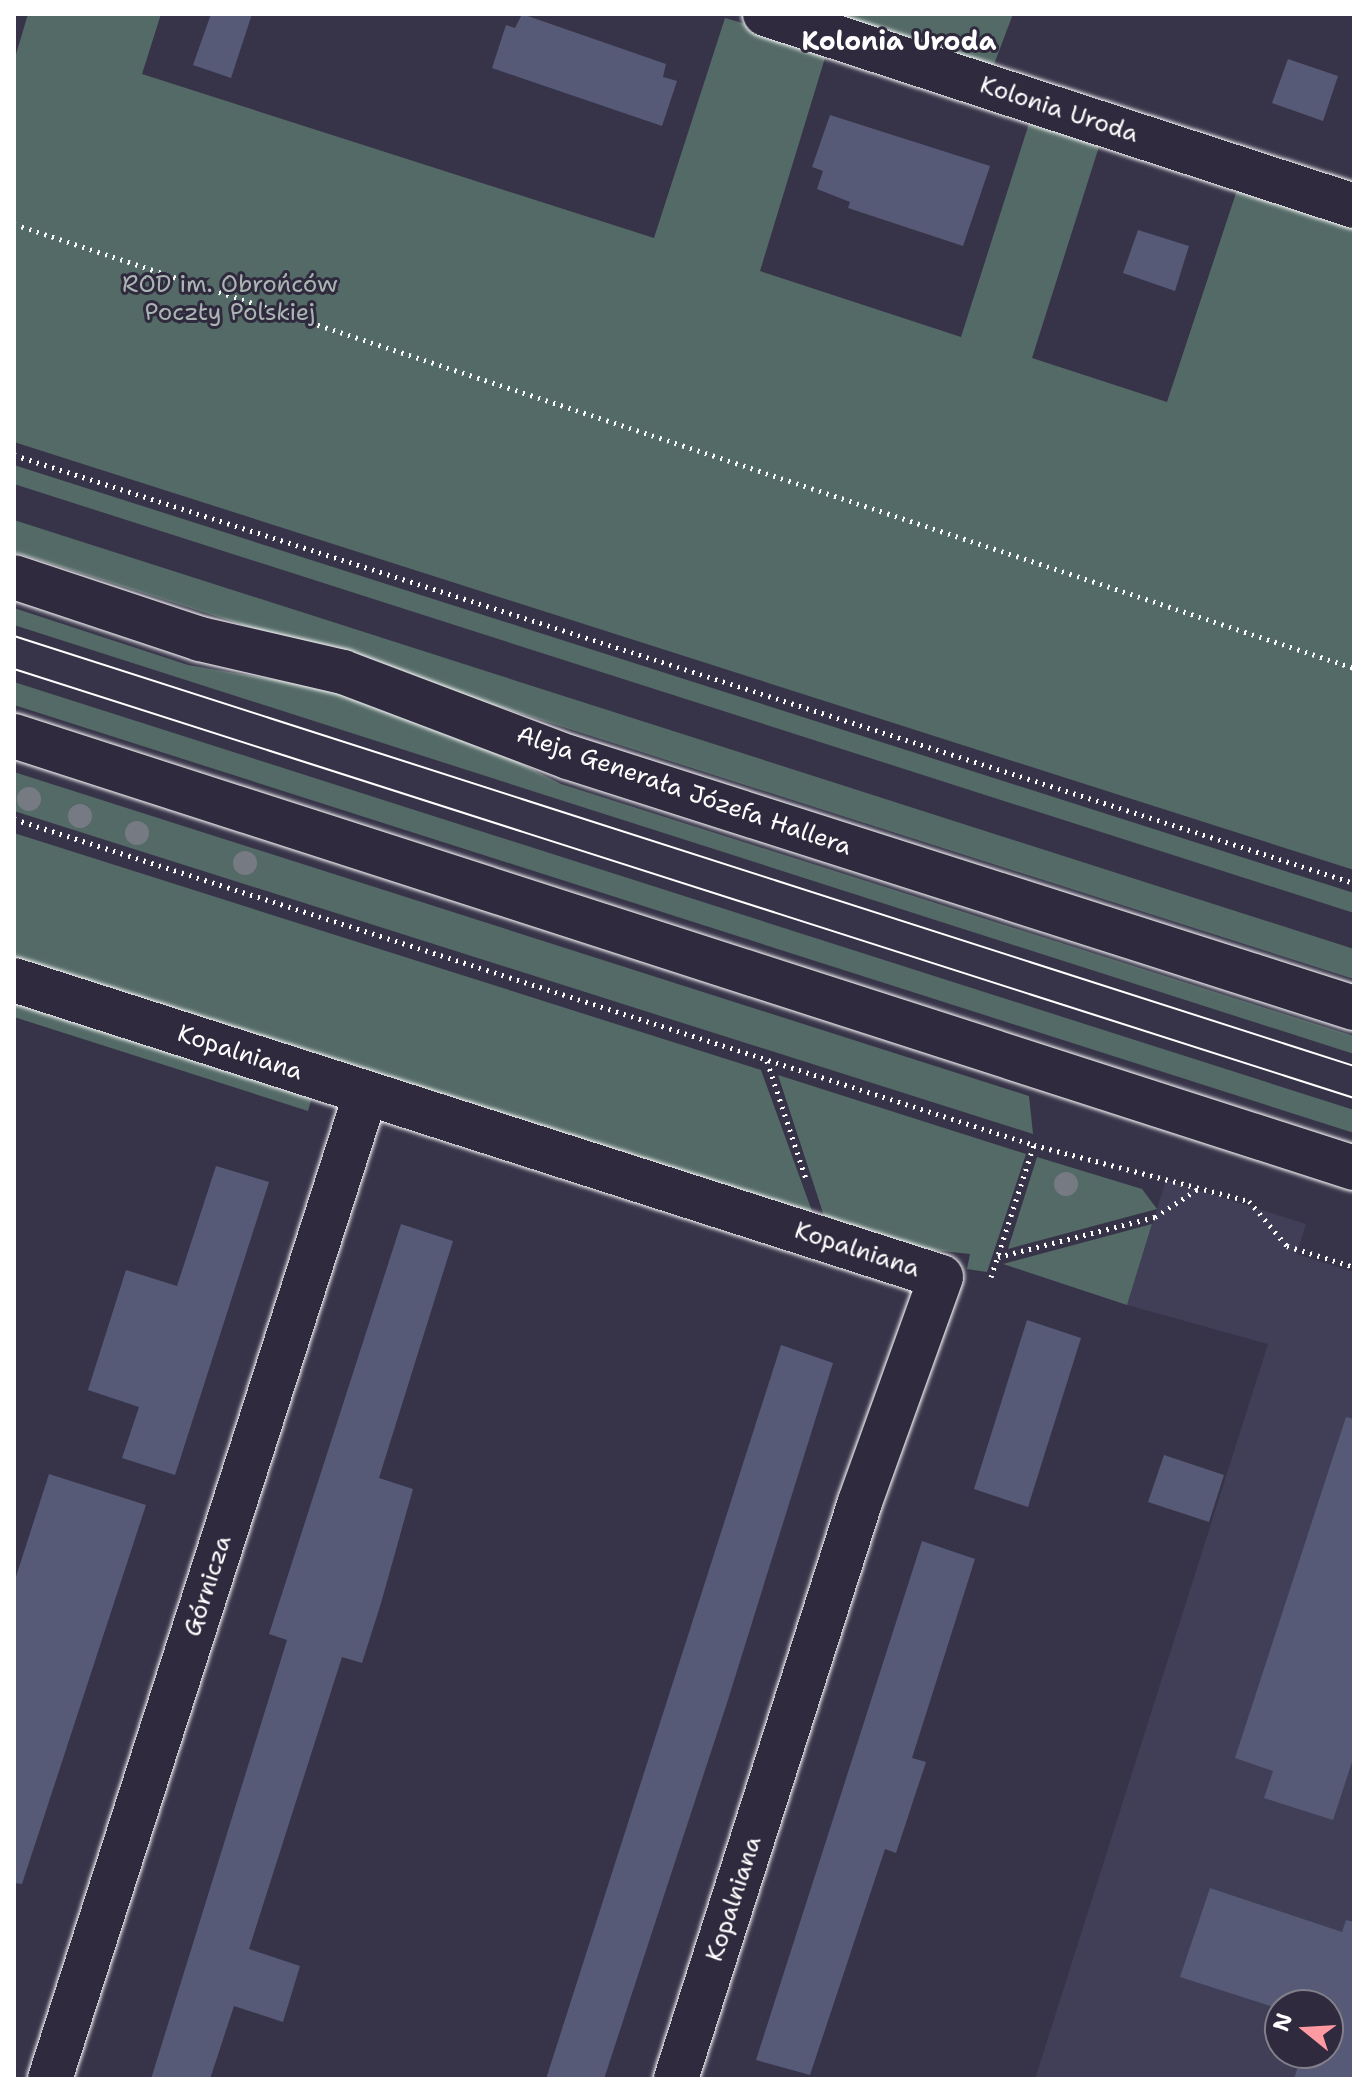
<!DOCTYPE html>
<html>
<head>
<meta charset="utf-8">
<style>
  body { margin:0 }
  #map { position:relative; width:1368px; height:2093px; overflow:hidden; background:#373449; font-family:"Shantell Sans",sans-serif }
  div>[style] { position:absolute }
  .built>* { inset:0; background:#403f57 }
  .green>* { inset:0; background:#546a66 }
  .building>* { inset:0; background:#565a77 }
  .path>* { height:5px; margin-top:-2.5px; transform-origin:0; background:repeating-linear-gradient(90deg,#fff 0 2px,transparent 0 8px) }
  .roads { filter:drop-shadow(0 0 2px #fff) drop-shadow(0 0 2px #fff) }
  .minor>* { height:44px; margin:-22px; padding:0 22px; transform-origin:22px; border-radius:22px; background:#2f2a3d }
  .major>* { height:44px; margin:-22px; padding:0 22px; transform-origin:22px; border-radius:22px; background:#2f2a3d }
  .tram>* { height:2px; margin:-1px; padding:0 1px; transform-origin:1px; border-radius:1px; background:#fff }
  .trees>* { width:24px; height:24px; margin:-12px; border-radius:50%; background:#767a83 }
  span { translate:-50% -50%; white-space:nowrap; text-align:center; line-height:1.15; -webkit-text-stroke:6px #2f2a3d; paint-order:stroke }
  .street-label { font-size:24px; color:#fff }
  .park-label { font-size:24px; color:#aab4b2 }
  .neighbourhood-label { font-size:26px; color:#fff; font-weight:700 }
  .frame { position:absolute; inset:0; border:16px solid #fff; pointer-events:none }
  .north { position:absolute; left:1264px; top:1989px; width:80px; height:80px; box-sizing:border-box; background:#2f2a3d; border:2px solid #827f8b; border-radius:50%; rotate:288deg; font-size:22px; font-weight:700; line-height:32px; text-align:center; color:#fff }
  .north::after { content:''; display:block; margin:auto; width:28px; height:36px; background:#ff9aa2; clip-path:polygon(50% 0,100% 100%,50% 72%,0 100%) }
</style>
</head>
<body>
<div id="map">
  <div class="built">
    <i style="clip-path:polygon(evenodd,1166px 1180px,1306px 1224px,1297px 1254px,1354px 1272px,1354px 2079px,1035px 2079px,1268px 1344px,1127px 1305px,1166px 1180px,1280px 2005px,1328px 2005px,1328px 2053px,1280px 2053px,1280px 2005px)"></i>
  </div>
  <div class="green">
    <i style="clip-path:polygon(28px 14px,161px 14px,142px 74px,654px 238px,725px 18px,828px 48px,760px 271px,961px 337px,1032px 114px,1102px 137px,1032px 358px,1167px 402px,1240px 181px,1354px 218px,1354px 870px,14px 442px,14px 61px)"></i>
    <i style="clip-path:polygon(827px 14px,1013px 14px,993px 67px)"></i>
    <i style="clip-path:polygon(14px 465px,1354px 893px,1354px 913px,14px 484px)"></i>
    <i style="clip-path:polygon(14px 520px,1354px 949px,1354px 979px,14px 552px)"></i>
    <i style="clip-path:polygon(14px 608px,188px 665px,329px 689px,442px 723px,561px 784px,1354px 1036px,1354px 1054px,14px 625px)"></i>
    <i style="clip-path:polygon(14px 682px,1354px 1110px,1354px 1133px,14px 705px)"></i>
    <i style="clip-path:polygon(14px 772px,1029px 1096px,1033px 1134px,14px 811px)"></i>
    <i style="clip-path:polygon(14px 833px,761px 1070px,813px 1214px,14px 959px)"></i>
    <i style="clip-path:polygon(14px 1001px,312px 1097px,308px 1111px,14px 1017px)"></i>
    <i style="clip-path:polygon(778px 1075px,1026px 1154px,987px 1272px,967px 1269px,970px 1254px,915px 1248px,825px 1219px)"></i>
    <i style="clip-path:polygon(1037px 1157px,1142px 1189px,1157px 1209px,1008px 1249px)"></i>
    <i style="clip-path:polygon(1152px 1224px,1127px 1305px,1003px 1264px)"></i>
  </div>
  <div class="building">
    <i style="clip-path:polygon(211px 14px,252px 14px,231px 78px,193px 65px)"></i>
    <i style="clip-path:polygon(522px 14px,666px 64px,663px 77px,677px 81px,662px 126px,492px 68px,506px 25px,515px 28px)"></i>
    <i style="clip-path:polygon(1288px 59px,1338px 76px,1323px 121px,1272px 103px)"></i>
    <i style="clip-path:polygon(830px 115px,990px 166px,963px 246px,848px 208px,850px 202px,817px 189px,823px 171px,812px 167px)"></i>
    <i style="clip-path:polygon(1138px 230px,1189px 246px,1175px 291px,1123px 273px)"></i>
    <i style="clip-path:polygon(216px 1166px,269px 1182px,175px 1475px,122px 1458px,139px 1407px,88px 1390px,126px 1270px,177px 1286px)"></i>
    <i style="clip-path:polygon(401px 1224px,453px 1241px,379px 1478px,413px 1489px,381px 1603px,362px 1663px,342px 1657px,249px 1949px,300px 1966px,283px 2022px,234px 2006px,210px 2079px,151px 2079px,287px 1640px,269px 1634px)"></i>
    <i style="clip-path:polygon(1027px 1320px,1081px 1338px,1028px 1507px,974px 1489px)"></i>
    <i style="clip-path:polygon(781px 1345px,833px 1363px,726px 1706px,604px 2079px,546px 2079px)"></i>
    <i style="clip-path:polygon(1346px 1417px,1354px 1419px,1354px 1756px,1333px 1820px,1264px 1798px,1273px 1771px,1235px 1758px)"></i>
    <i style="clip-path:polygon(1164px 1455px,1224px 1475px,1209px 1522px,1148px 1502px)"></i>
    <i style="clip-path:polygon(49px 1474px,146px 1505px,22px 1884px,14px 1883px,14px 1583px)"></i>
    <i style="clip-path:polygon(922px 1541px,975px 1559px,912px 1758px,926px 1762px,896px 1853px,885px 1849px,810px 2075px,756px 2060px)"></i>
    <i style="clip-path:polygon(1210px 1888px,1342px 1932px,1346px 1920px,1354px 1922px,1354px 2079px,1294px 2079px,1302px 2053px,1328px 2053px,1328px 2005px,1280px 2009px,1180px 1977px)"></i>
  </div>
  <div class="path">
    <i style="left:14px;top:224px;width:1412px;rotate:18.33deg"></i>
    <i style="left:14px;top:455px;width:1407px;rotate:17.71deg"></i>
    <i style="left:14px;top:819px;width:1071px;rotate:17.72deg"></i>
    <i style="left:1034px;top:1145px;width:222px;rotate:14.6deg"></i>
    <i style="left:1249px;top:1201px;width:59px;rotate:49.8deg"></i>
    <i style="left:1287px;top:1246px;width:70px;rotate:17.4deg"></i>
    <i style="left:767px;top:1061px;width:127px;rotate:71.7deg"></i>
    <i style="left:998px;top:1257px;width:162px;rotate:-14.3deg"></i>
    <i style="left:1155px;top:1217px;width:55px;rotate:-33.1deg"></i>
    <i style="left:991px;top:1277px;width:139px;rotate:-72deg"></i>
  </div>
  <div class="roads">
    <div class="minor">
      <i style="left:765px;top:14px;width:620px;rotate:18.05deg"></i>
      <i style="left:14px;top:980px;width:973px;rotate:17.76deg"></i>
      <i style="left:941px;top:1277px;width:239px;rotate:109.8deg"></i>
      <i style="left:860px;top:1502px;width:606px;rotate:107.69deg"></i>
      <i style="left:50px;top:2079px;width:1035px;rotate:-72.23deg"></i>
    </div>
    <div class="major">
      <i style="left:14px;top:577px;width:196px;rotate:18.4deg"></i>
      <i style="left:200px;top:639px;width:147px;rotate:13deg"></i>
      <i style="left:343px;top:672px;width:241px;rotate:20.7deg"></i>
      <i style="left:568px;top:757px;width:825px;rotate:17.71deg"></i>
      <i style="left:14px;top:736px;width:1408px;rotate:17.87deg"></i>
    </div>
  </div>
  <div class="tram">
    <i style="left:14px;top:636px;width:1407px;rotate:17.79deg"></i>
    <i style="left:14px;top:669px;width:1407px;rotate:17.75deg"></i>
  </div>
  <div class="trees">
    <i style="left:29px;top:799px"></i>
    <i style="left:80px;top:816px"></i>
    <i style="left:137px;top:833px"></i>
    <i style="left:245px;top:863px"></i>
    <i style="left:1066px;top:1184px"></i>
  </div>
  <div class="street-label">
    <span style="left:1059px;top:110px;rotate:18deg">Kolonia Uroda</span>
    <span style="left:684px;top:791px;rotate:19deg">Aleja Generała Józefa Hallera</span>
    <span style="left:240px;top:1053px;rotate:18deg">Kopalniana</span>
    <span style="left:857px;top:1250px;rotate:18deg">Kopalniana</span>
    <span style="left:208px;top:1586px;rotate:-72deg">Górnicza</span>
    <span style="left:734px;top:1899px;rotate:-72deg">Kopalniana</span>
  </div>
  <div class="park-label">
    <span style="left:230px;top:299px">ROD im. Obrońców<br>Poczty Polskiej</span>
  </div>
  <div class="neighbourhood-label">
    <span style="left:899px;top:41px">Kolonia Uroda</span>
  </div>
  <div class="frame"></div>
  <div class="north">N</div>
</div>
</body>
</html>
